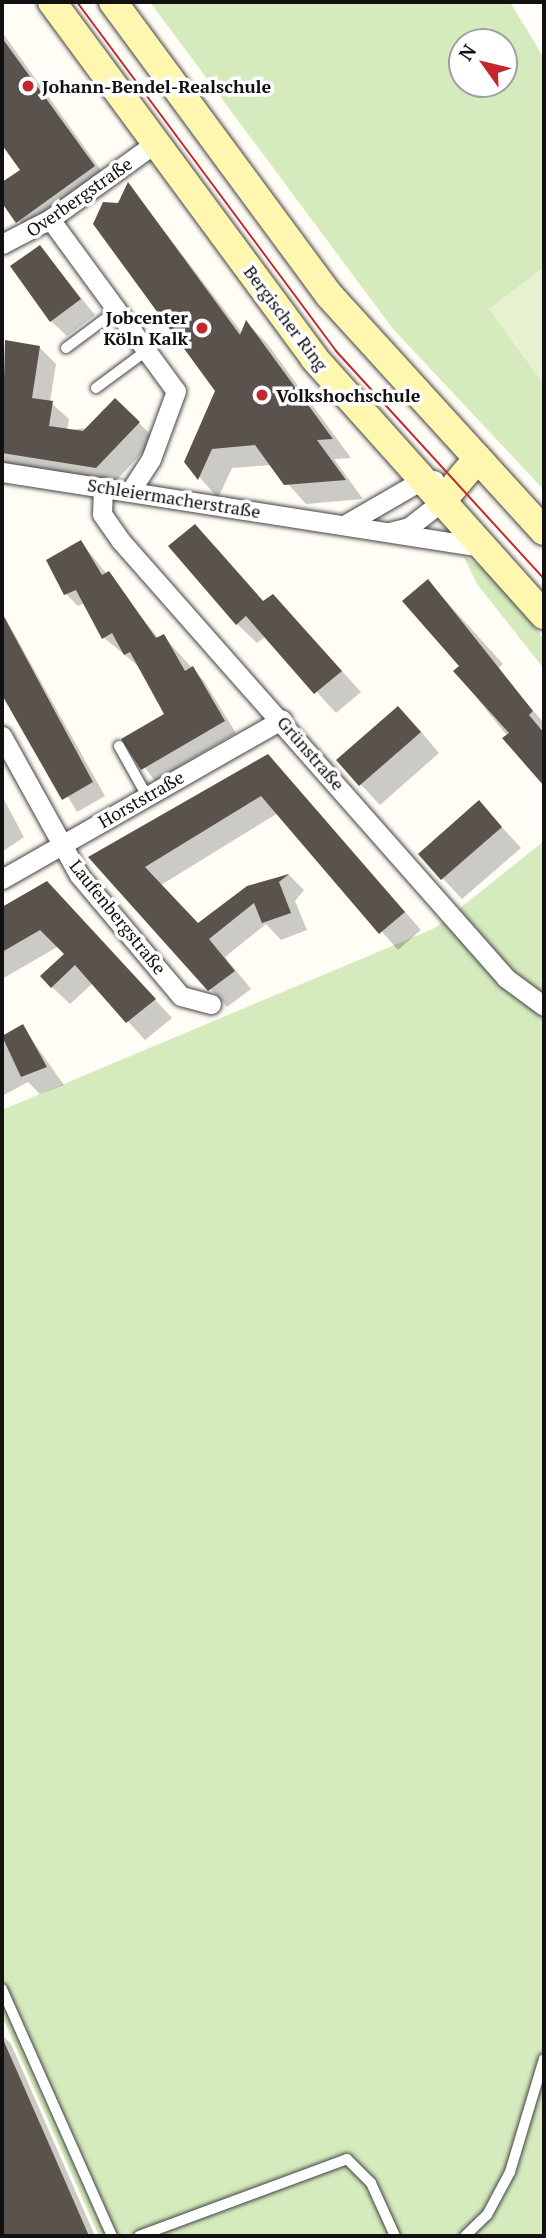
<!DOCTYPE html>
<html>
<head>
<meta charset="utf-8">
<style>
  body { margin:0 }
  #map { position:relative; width:546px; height:2238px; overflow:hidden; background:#fffdf5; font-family:"PT Serif",serif }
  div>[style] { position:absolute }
  .green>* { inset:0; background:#d5ebbd }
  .pitch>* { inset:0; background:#e6f2cf }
  .shadow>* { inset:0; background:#0003 }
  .building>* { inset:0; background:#5a524d }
  .roads { filter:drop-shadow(0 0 2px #444) drop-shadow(0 0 2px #444) }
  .service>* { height:10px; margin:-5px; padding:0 5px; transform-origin:5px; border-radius:5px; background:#fff }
  .minor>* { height:19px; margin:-9.5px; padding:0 9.5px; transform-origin:9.5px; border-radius:9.5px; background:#fff }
  .secondary>* { height:28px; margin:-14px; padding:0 14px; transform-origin:14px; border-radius:14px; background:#fff6b0 }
  .tram>* { height:2px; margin:-1px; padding:0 1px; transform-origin:1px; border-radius:1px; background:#c4262e }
  .dots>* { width:19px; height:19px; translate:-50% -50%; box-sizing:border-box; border:4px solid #fff; border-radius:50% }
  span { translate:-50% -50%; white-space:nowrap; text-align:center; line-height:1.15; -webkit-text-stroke:7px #fff; paint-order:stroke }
  .poi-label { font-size:18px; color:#111; font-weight:700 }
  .left { translate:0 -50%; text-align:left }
  .right { translate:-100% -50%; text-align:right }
  .street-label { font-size:18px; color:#111 }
  .frame { position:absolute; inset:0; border:4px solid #111; pointer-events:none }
  .north { position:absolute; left:448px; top:28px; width:70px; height:70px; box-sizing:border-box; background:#fff; border:2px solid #a0a0a0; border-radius:50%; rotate:304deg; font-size:19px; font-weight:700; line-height:28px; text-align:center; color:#111 }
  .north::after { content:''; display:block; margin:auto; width:24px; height:32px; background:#c4262e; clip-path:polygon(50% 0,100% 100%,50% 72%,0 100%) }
</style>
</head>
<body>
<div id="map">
  <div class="green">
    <i style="clip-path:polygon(evenodd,150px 2px,510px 2px,544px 58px,544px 268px,489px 309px,544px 384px,544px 490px,393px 329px,150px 2px,462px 42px,504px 42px,504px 84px,462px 84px,462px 42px)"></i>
    <i style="clip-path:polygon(463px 555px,490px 573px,544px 639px,544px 669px,477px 584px)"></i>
    <i style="clip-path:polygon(544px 841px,544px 2236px,99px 2236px,2px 2016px,2px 1110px,435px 928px)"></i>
  </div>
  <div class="pitch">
    <i style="clip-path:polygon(544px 268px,544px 384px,489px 309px)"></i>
  </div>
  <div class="shadow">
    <i style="clip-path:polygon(2px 32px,108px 180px,31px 235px,2px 200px,2px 184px,22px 170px,2px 144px)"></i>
    <i style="clip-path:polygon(129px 185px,243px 334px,247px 323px,266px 342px,351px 458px,334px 459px,363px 499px,306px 504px,271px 465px,232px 468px,218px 498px,186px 462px,217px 391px,119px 205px)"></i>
    <i style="clip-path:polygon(40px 247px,95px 315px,67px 336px,51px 321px)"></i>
    <i style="clip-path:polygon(6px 342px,40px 348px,56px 364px,50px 402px,69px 419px,67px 430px,139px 423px,155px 439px,113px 484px,2px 467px)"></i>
    <i style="clip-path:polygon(81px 542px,159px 639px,163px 636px,204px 681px,236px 733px,155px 781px,123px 739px,167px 714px,138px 666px,103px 637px,85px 603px,78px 606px,66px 594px)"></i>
    <i style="clip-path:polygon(215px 546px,265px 603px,292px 616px,361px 692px,336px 713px,266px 636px,257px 643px,237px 624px)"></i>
    <i style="clip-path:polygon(428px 581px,503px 664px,497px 669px,544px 723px,544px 782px,455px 671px,461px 666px)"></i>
    <i style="clip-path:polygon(2px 612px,105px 796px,77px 812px,2px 687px)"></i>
    <i style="clip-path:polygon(418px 728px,439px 753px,380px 805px,338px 760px)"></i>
    <i style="clip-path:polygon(268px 756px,421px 930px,398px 950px,278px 813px,161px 885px,199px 925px,248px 888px,288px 874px,304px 890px,295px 901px,307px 930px,281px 940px,266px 924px,225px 957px,251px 989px,227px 1007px,90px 858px)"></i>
    <i style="clip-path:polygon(2px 796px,24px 837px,2px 852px)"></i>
    <i style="clip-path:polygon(479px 802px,521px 848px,462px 899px,420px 854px)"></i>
    <i style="clip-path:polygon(47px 883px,172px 1018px,145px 1040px,93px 983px,70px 1004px,52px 987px,67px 954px,59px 946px,2px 979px,2px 909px)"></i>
    <i style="clip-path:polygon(22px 1026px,64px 1085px,40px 1094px,28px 1082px,2px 1096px,2px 1038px)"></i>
    <i style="clip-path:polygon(2px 2035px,11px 2044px,95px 2236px,2px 2236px)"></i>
  </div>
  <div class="building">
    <i style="clip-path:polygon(2px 38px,95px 166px,16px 223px,2px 203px,2px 182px,20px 170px,2px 145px)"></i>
    <i style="clip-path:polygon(128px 182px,240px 335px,246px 320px,333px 439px,317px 440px,346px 480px,284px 485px,255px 445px,212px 449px,198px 480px,184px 462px,215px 391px,93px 224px,103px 202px,118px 203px)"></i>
    <i style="clip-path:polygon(40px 245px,81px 299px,50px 322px,10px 266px)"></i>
    <i style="clip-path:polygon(5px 340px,40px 346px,32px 398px,53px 401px,49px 426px,83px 431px,115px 398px,140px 422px,96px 468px,2px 453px)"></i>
    <i style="clip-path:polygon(195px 524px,263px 601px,273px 594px,342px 671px,314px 694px,246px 616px,236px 625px,168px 546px)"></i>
    <i style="clip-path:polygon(81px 540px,102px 575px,109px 571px,156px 638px,164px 634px,185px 671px,193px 666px,225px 721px,141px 770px,121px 739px,164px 714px,130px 652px,124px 655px,112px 633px,102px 639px,76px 590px,64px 595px,46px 560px)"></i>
    <i style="clip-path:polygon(428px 579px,533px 711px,529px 715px,544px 733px,544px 786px,502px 738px,509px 733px,453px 671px,459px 666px,402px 601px)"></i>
    <i style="clip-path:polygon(2px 613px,93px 782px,62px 800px,2px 695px)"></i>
    <i style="clip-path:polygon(398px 706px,421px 732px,359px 786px,336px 760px)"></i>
    <i style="clip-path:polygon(268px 754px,405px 912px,379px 934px,261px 796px,145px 867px,198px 923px,247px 886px,289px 874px,279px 882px,291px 913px,262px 923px,254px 903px,209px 939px,235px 971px,208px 991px,88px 857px)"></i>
    <i style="clip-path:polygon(479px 800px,502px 827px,441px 880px,418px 854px)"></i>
    <i style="clip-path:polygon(47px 881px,156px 999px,126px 1023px,75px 965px,51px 988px,40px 976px,64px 954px,40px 930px,2px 952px,2px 907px)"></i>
    <i style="clip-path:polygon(23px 1024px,47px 1067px,21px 1077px,2px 1036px)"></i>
    <i style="clip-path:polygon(2px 2037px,52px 2151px,89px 2236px,2px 2236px)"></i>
  </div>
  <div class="roads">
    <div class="service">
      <i style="left:66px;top:348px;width:64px;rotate:-36.7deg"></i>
      <i style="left:96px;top:388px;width:62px;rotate:-36.5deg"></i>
      <i style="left:119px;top:746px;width:57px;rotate:60.8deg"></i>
      <i style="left:2px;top:1989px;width:270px;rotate:66deg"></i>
      <i style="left:139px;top:2236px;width:222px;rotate:-20.3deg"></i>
      <i style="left:347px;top:2159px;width:34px;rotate:45deg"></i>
      <i style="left:371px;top:2183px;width:58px;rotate:65.6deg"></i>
      <i style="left:465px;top:2236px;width:30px;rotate:-44deg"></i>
      <i style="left:487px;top:2215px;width:49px;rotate:-61.9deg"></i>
      <i style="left:510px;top:2172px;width:118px;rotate:-73.3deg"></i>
    </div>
    <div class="minor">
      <i style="left:50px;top:219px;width:213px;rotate:53.8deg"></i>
      <i style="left:176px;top:391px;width:72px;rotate:110.2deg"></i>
      <i style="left:151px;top:459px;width:38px;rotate:123deg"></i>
      <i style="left:2px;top:244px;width:54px;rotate:-27.5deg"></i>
      <i style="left:50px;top:219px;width:128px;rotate:-35.8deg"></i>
      <i style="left:2px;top:472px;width:486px;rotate:8.9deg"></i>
      <i style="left:103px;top:487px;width:27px;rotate:92deg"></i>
      <i style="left:102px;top:514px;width:32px;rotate:55deg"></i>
      <i style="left:120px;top:540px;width:584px;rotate:48.61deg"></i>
      <i style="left:506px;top:978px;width:47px;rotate:36.4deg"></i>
      <i style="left:346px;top:524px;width:88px;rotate:-30.1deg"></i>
      <i style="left:422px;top:480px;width:12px"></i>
      <i style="left:390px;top:532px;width:20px;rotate:-15deg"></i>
      <i style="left:409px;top:527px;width:41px;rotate:-38deg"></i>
      <i style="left:2px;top:736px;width:159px;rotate:61deg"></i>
      <i style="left:79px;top:875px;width:158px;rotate:49.9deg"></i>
      <i style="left:181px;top:996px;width:31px;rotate:15deg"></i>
      <i style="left:2px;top:879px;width:322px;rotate:-29.7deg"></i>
    </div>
    <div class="secondary">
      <i style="left:52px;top:2px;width:442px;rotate:53.6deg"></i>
      <i style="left:314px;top:358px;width:345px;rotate:48.2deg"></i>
      <i style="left:113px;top:2px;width:364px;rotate:53.6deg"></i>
      <i style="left:329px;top:295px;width:319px;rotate:47.7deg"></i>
      <i style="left:441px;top:502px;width:57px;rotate:-49.9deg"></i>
    </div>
  </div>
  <div class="tram">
    <i style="left:77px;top:2px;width:435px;rotate:53.4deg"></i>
    <i style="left:336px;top:351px;width:309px;rotate:47.6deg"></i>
  </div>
  <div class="dots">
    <i style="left:28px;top:86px;background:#c4262e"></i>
    <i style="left:202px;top:328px;background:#c4262e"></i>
    <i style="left:262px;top:395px;background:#c4262e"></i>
  </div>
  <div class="poi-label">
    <span class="left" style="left:42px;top:86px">Johann-Bendel-Realschule</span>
    <span class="right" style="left:188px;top:328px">Jobcenter<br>Köln Kalk</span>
    <span class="left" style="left:276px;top:395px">Volkshochschule</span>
  </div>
  <div class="street-label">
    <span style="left:79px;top:197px;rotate:-35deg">Overbergstraße</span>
    <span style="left:286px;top:318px;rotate:53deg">Bergischer Ring</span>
    <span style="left:174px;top:498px;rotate:9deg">Schleiermacherstraße</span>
    <span style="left:311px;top:753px;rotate:49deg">Grünstraße</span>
    <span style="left:141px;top:799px;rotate:-30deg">Horststraße</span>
    <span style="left:118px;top:917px;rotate:51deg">Laufenbergstraße</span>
  </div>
  <div class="frame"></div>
  <div class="north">N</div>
</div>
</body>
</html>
